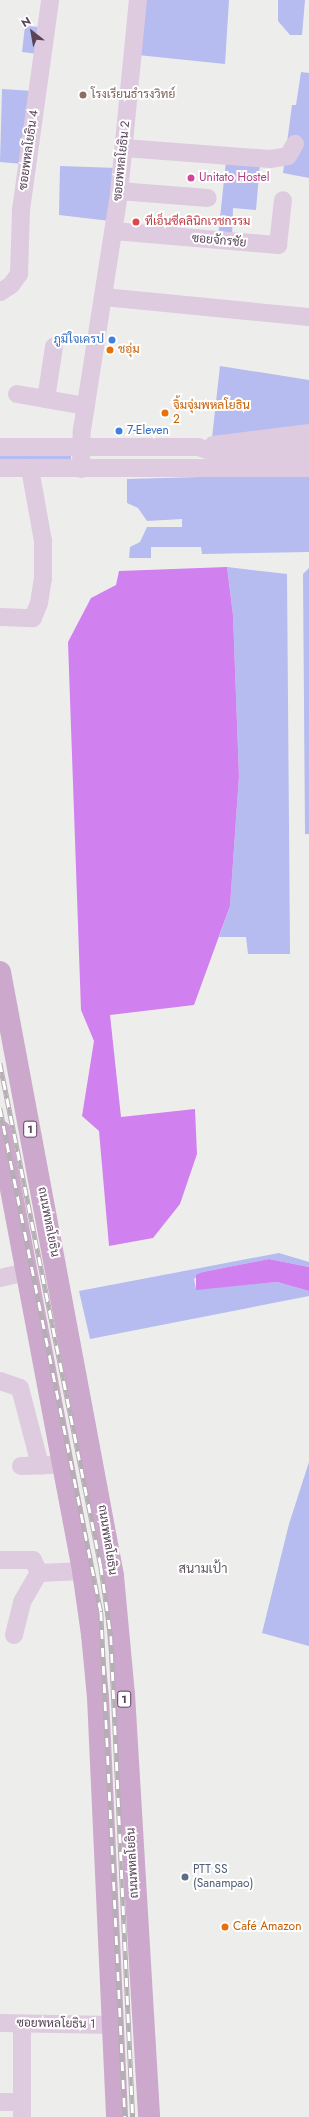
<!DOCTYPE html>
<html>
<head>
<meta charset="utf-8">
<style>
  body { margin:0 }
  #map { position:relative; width:309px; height:2117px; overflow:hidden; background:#edeeeb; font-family:Jost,Sarabun,sans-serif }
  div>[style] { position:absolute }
  .green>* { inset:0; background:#b6bbf0 }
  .water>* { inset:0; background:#d081ef }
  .minor>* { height:18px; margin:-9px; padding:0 9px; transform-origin:9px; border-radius:9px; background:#decbdf }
  .major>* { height:22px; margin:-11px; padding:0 11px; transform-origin:11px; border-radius:11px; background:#cca9cc }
  .rail>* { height:4.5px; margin-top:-2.25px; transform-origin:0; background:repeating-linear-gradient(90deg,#fff 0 9px,#b6adb5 0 18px); box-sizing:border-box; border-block:1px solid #b6adb5 }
  .dots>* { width:11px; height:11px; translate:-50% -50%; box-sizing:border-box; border:2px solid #fff; border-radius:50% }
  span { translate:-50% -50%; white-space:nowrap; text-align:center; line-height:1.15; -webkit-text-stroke:4px #fff; paint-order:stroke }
  .shield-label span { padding:1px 3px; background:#fff; border:1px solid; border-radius:3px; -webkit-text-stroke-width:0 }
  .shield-label { font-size:11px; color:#594359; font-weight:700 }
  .education-label { font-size:12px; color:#785e54 }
  .left { translate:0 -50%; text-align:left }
  .street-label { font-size:12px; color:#594359 }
  .hotel-label { font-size:12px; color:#b23c85 }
  .health-label { font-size:12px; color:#be3a42 }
  .shop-label { font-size:12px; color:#366cbe }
  .right { translate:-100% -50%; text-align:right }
  .food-label { font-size:12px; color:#c56008 }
  .service-label { font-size:12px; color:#4e5e75 }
  .neighbourhood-label { font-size:13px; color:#605860 }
  .north { position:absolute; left:12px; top:12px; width:40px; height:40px; -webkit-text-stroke:3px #fff; paint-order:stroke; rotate:329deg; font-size:11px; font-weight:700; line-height:16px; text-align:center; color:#594359 }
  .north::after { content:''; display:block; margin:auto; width:14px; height:18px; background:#594359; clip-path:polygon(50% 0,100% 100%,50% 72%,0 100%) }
</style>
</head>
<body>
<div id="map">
  <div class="green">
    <i style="clip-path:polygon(145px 0,229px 0,225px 64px,138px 55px)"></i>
    <i style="clip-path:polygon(278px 0,305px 0,302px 35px,290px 35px,278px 21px)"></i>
    <i style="clip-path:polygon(25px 26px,41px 27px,38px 54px,22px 52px)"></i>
    <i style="clip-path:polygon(301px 72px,309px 73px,309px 178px,283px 173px,292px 105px,296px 105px)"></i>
    <i style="clip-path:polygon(2px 89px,33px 91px,23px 164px,0 162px)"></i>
    <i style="clip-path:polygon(226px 161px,260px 163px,256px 210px,233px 208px,232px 239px,218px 237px)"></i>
    <i style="clip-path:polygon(60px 166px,118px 168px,110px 221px,59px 215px)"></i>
    <i style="clip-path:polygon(220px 366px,309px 380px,309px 427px,212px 438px)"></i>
    <i style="clip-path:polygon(0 454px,71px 456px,71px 463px,0 461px)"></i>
    <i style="clip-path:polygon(309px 474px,309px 552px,202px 554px,201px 547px,151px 547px,151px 558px,129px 558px,130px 547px,140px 542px,147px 527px,182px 527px,182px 519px,147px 521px,138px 508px,127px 503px,127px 479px)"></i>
    <i style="clip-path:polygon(227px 567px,287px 574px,290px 954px,248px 954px,246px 937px,219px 937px,230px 906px,239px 776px,233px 615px)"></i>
    <i style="clip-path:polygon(309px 568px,309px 834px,305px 834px,303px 574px)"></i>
    <i style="clip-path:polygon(279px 1253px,309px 1262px,309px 1267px,269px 1259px,203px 1272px,194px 1279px,196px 1289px,277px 1282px,309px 1291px,309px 1296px,90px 1339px,79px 1291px)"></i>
    <i style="clip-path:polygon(309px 1462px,309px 1646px,262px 1633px,289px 1524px)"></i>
  </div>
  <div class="water">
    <i style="clip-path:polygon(227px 567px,233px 615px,239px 776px,230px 906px,194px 1005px,110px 1015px,121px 1117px,195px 1109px,197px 1154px,180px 1204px,153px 1238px,109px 1246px,99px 1131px,82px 1116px,94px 1041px,81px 1010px,68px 642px,91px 598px,116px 585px,119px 571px)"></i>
    <i style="clip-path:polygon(269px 1259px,309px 1267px,309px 1291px,277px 1282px,196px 1290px,196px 1275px,203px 1272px)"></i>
  </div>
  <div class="minor">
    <i style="left:124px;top:148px;width:146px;rotate:4.3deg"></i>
    <i style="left:270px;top:159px;width:18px;rotate:-9deg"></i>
    <i style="left:288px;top:156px;width:14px;rotate:-60deg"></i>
    <i style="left:119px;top:191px;width:89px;rotate:4.5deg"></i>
    <i style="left:114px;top:231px;width:165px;rotate:4.9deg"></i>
    <i style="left:278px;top:245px;width:45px;rotate:-83.7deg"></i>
    <i style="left:0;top:292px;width:13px;rotate:-32deg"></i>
    <i style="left:11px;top:285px;width:14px;rotate:-54deg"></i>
    <i style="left:19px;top:274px;width:64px;rotate:-88.2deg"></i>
    <i style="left:21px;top:210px;width:212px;rotate:-82.1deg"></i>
    <i style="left:104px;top:297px;width:206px;rotate:5.6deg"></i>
    <i style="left:17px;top:394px;width:70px;rotate:9.9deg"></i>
    <i style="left:46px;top:399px;width:53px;rotate:-81.3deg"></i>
    <i style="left:213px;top:445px;width:97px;rotate:-7.1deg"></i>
    <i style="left:0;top:447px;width:198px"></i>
    <i style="left:198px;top:447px;width:25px;rotate:18deg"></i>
    <i style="left:222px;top:455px;width:87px;rotate:-2.6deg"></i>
    <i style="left:0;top:468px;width:309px"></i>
    <i style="left:81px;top:469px;width:39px;rotate:-89deg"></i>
    <i style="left:82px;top:430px;width:240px;rotate:-81.1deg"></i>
    <i style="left:119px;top:193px;width:194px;rotate:-84.4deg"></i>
    <i style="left:0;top:617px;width:33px;rotate:2deg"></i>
    <i style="left:33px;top:618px;width:16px;rotate:-68deg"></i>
    <i style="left:39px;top:603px;width:24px;rotate:-81deg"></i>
    <i style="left:43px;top:579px;width:38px;rotate:-90deg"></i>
    <i style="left:43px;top:541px;width:73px;rotate:-100.2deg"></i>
    <i style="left:0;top:1278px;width:28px;rotate:-13deg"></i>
    <i style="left:0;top:1381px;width:21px;rotate:19deg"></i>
    <i style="left:20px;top:1388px;width:80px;rotate:75.4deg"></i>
    <i style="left:21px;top:1466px;width:30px;rotate:-2deg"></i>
    <i style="left:0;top:1560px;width:33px"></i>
    <i style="left:33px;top:1560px;width:14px;rotate:65deg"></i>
    <i style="left:14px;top:1635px;width:34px;rotate:-76deg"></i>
    <i style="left:22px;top:1602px;width:34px;rotate:-60deg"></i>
    <i style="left:39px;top:1573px;width:44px;rotate:-2.6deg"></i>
    <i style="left:0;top:2023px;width:112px;rotate:1deg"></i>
    <i style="left:0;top:2102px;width:21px"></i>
    <i style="left:22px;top:2117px;width:93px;rotate:-90deg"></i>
  </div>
  <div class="major">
    <i style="left:0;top:972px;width:614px;rotate:79.4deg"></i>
    <i style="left:113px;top:1576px;width:119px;rotate:84.7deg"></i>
    <i style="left:124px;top:1694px;width:424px;rotate:86.6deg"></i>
    <i style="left:0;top:1131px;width:448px;rotate:79.3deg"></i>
    <i style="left:83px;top:1571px;width:64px;rotate:81.9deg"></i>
    <i style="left:92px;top:1634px;width:63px;rotate:84.6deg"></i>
    <i style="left:98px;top:1697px;width:420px;rotate:87.4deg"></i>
  </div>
  <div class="rail">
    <i style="left:0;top:1063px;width:513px;rotate:78.65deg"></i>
    <i style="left:101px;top:1566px;width:71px;rotate:81.9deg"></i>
    <i style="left:111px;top:1636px;width:482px;rotate:87.4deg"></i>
    <i style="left:0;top:1108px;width:514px;rotate:78.67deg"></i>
    <i style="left:101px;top:1612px;width:506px;rotate:87.28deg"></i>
  </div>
  <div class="dots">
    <i style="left:83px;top:95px;background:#8d6e63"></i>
    <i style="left:191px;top:178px;background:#d1479c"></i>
    <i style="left:136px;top:222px;background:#e0444e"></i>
    <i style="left:112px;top:340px;background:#3f7fe0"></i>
    <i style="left:110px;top:350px;background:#e8710a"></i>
    <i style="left:165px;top:413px;background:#e8710a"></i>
    <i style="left:119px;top:431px;background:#3f7fe0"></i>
    <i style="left:185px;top:1877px;background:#5c6f8a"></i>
    <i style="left:225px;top:1927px;background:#e8710a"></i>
  </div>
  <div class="shield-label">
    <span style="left:30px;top:1129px">1</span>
    <span style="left:124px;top:1699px">1</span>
  </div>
  <div class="education-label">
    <span class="left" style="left:91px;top:95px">โรงเรียนธำรงวิทย์</span>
  </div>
  <div class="street-label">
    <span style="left:29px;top:150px;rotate:-82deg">ซอยพหลโยธิน 4</span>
    <span style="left:122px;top:161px;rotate:-84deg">ซอยพหลโยธิน 2</span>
    <span style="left:219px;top:241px;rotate:5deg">ซอยจักรชัย</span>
    <span style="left:48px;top:1222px;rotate:79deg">ถนนพหลโยธิน</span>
    <span style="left:107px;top:1540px;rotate:81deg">ถนนพหลโยธิน</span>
    <span style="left:133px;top:1863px;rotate:-93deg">ถนนพหลโยธิน</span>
    <span style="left:56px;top:2024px;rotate:1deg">ซอยพหลโยธิน 1</span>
  </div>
  <div class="hotel-label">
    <span class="left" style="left:199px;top:178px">Unitato Hostel</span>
  </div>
  <div class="health-label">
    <span class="left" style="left:145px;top:222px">ทีเอ็นซีคลินิกเวชกรรม</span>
  </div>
  <div class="shop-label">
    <span class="right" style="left:104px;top:340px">ภูมิใจเครป</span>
    <span class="left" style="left:127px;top:431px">7-Eleven</span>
  </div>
  <div class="food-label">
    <span class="left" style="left:118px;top:350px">ชอุ่ม</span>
    <span class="left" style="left:173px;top:413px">จิ้มจุ่มพหลโยธิน<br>2</span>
    <span class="left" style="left:233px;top:1927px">Café Amazon</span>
  </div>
  <div class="service-label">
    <span class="left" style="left:193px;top:1877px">PTT SS<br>(Sanampao)</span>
  </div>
  <div class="neighbourhood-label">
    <span style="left:203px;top:1569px">สนามเป้า</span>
  </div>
  <div class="north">N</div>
</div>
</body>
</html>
